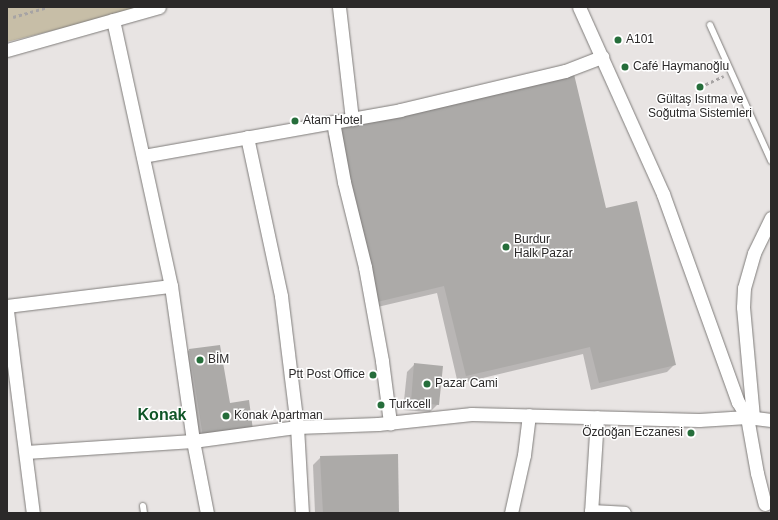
<!DOCTYPE html>
<html>
<head>
<meta charset="utf-8">
<style>
  body { margin:0 }
  #map { position:relative; width:778px; height:520px; overflow:hidden; background:#e8e4e3; font-family:Helvetica,sans-serif }
  div>[style] { position:absolute }
  .green>* { inset:0; background:#c7bea7 }
  .shadow>* { inset:0; background:#0003 }
  .building>* { inset:0; background:#acaaa8 }
  .path>* { height:2.5px; margin-top:-1.25px; transform-origin:0; background:repeating-linear-gradient(90deg,#a7a4a4 0 3px,transparent 0 6px) }
  .roads { filter:drop-shadow(0 0 1px #7f7c7a) drop-shadow(0 0 1px #7f7c7a) }
  .service>* { height:6px; margin:-3px; padding:0 3px; transform-origin:3px; border-radius:3px; background:#fff }
  .minor>* { height:13px; margin:-6.5px; padding:0 6.5px; transform-origin:6.5px; border-radius:6.5px; background:#fff }
  .dots>* { width:11px; height:11px; translate:-50% -50%; box-sizing:border-box; border:2px solid #fff; border-radius:50% }
  span { translate:-50% -50%; white-space:nowrap; text-align:center; line-height:1.15; -webkit-text-stroke:3px #fff; paint-order:stroke }
  .poi-label { font-size:12px; color:#2b2929 }
  .left { translate:0 -50%; text-align:left }
  .right { translate:-100% -50%; text-align:right }
  .district-label { font-size:16px; color:#0f5527; font-weight:700 }
  .frame { position:absolute; inset:0; border:8px solid #2b2929; pointer-events:none }
</style>
</head>
<body>
<div id="map">
  <div class="green">
    <i style="clip-path:polygon(7px 7px,147px 7px,7px 42px)"></i>
  </div>
  <div class="shadow">
    <i style="clip-path:polygon(336px 128px,605px 209px,675px 364px,667px 372px,591px 390px,583px 354px,458px 384px,437px 293px,369px 309px,328px 136px)"></i>
    <i style="clip-path:polygon(189px 350px,229px 404px,241px 441px,192px 448px,178px 361px)"></i>
    <i style="clip-path:polygon(415px 364px,438px 404px,430px 412px,403px 410px,407px 372px)"></i>
    <i style="clip-path:polygon(321px 457px,398px 513px,315px 513px,313px 465px)"></i>
  </div>
  <div class="building">
    <i style="clip-path:polygon(573px 70px,606px 208px,637px 201px,676px 365px,599px 383px,590px 347px,466px 376px,444px 286px,377px 302px,335px 127px)"></i>
    <i style="clip-path:polygon(220px 345px,230px 403px,249px 400px,253px 430px,203px 437px,189px 349px)"></i>
    <i style="clip-path:polygon(414px 363px,443px 366px,439px 405px,411px 402px)"></i>
    <i style="clip-path:polygon(398px 454px,399px 513px,323px 513px,320px 456px)"></i>
  </div>
  <div class="path">
    <i style="left:13px;top:17px;width:36px;rotate:-16deg"></i>
    <i style="left:700px;top:87px;width:26px;rotate:-25deg"></i>
  </div>
  <div class="roads">
    <div class="service">
      <i style="left:710px;top:25px;width:149px;rotate:65.8deg"></i>
      <i style="left:143px;top:506px;width:7px;rotate:82deg"></i>
    </div>
    <div class="minor">
      <i style="left:339px;top:7px;width:113px;rotate:83.4deg"></i>
      <i style="left:579px;top:7px;width:205px;rotate:65.8deg"></i>
      <i style="left:663px;top:194px;width:221px;rotate:70.2deg"></i>
      <i style="left:738px;top:402px;width:17px;rotate:59deg"></i>
      <i style="left:747px;top:417px;width:57px;rotate:79.9deg"></i>
      <i style="left:757px;top:473px;width:32px;rotate:76deg"></i>
      <i style="left:113px;top:20px;width:272px;rotate:77.7deg"></i>
      <i style="left:171px;top:286px;width:157px;rotate:81.9deg"></i>
      <i style="left:193px;top:441px;width:73px;rotate:79deg"></i>
      <i style="left:7px;top:50px;width:158px;rotate:-15.8deg"></i>
      <i style="left:333px;top:122px;width:61px;rotate:79.6deg"></i>
      <i style="left:344px;top:182px;width:88px;rotate:76.1deg"></i>
      <i style="left:365px;top:267px;width:96px;rotate:79.7deg"></i>
      <i style="left:382px;top:361px;width:63px;rotate:82.6deg"></i>
      <i style="left:247px;top:137px;width:163px;rotate:77.9deg"></i>
      <i style="left:281px;top:296px;width:132px;rotate:83deg"></i>
      <i style="left:297px;top:427px;width:86px;rotate:86.7deg"></i>
      <i style="left:143px;top:156px;width:261px;rotate:-10.1deg"></i>
      <i style="left:400px;top:110px;width:170px;rotate:-13.3deg"></i>
      <i style="left:565px;top:71px;width:40px;rotate:-21deg"></i>
      <i style="left:7px;top:306px;width:165px;rotate:-7deg"></i>
      <i style="left:7px;top:311px;width:204px;rotate:82.7deg"></i>
      <i style="left:753px;top:417px;width:110px;rotate:-95.2deg"></i>
      <i style="left:743px;top:307px;width:19px;rotate:-87deg"></i>
      <i style="left:744px;top:288px;width:36px;rotate:-74deg"></i>
      <i style="left:754px;top:253px;width:39px;rotate:-64deg"></i>
      <i style="left:26px;top:452px;width:167px;rotate:-3.8deg"></i>
      <i style="left:193px;top:441px;width:105px;rotate:-7.7deg"></i>
      <i style="left:297px;top:427px;width:81px;rotate:-2.1deg"></i>
      <i style="left:378px;top:424px;width:94px;rotate:-6.1deg"></i>
      <i style="left:471px;top:414px;width:228px;rotate:1.5deg"></i>
      <i style="left:699px;top:420px;width:48px;rotate:-3.6deg"></i>
      <i style="left:747px;top:417px;width:24px;rotate:7deg"></i>
      <i style="left:591px;top:511px;width:33px;rotate:3deg"></i>
      <i style="left:511px;top:513px;width:59px;rotate:-77.4deg"></i>
      <i style="left:524px;top:455px;width:40px;rotate:-82.9deg"></i>
      <i style="left:591px;top:513px;width:96px;rotate:-86.4deg"></i>
    </div>
  </div>
  <div class="dots">
    <i style="left:618px;top:40px;background:#266e3b"></i>
    <i style="left:625px;top:67px;background:#266e3b"></i>
    <i style="left:700px;top:87px;background:#266e3b"></i>
    <i style="left:295px;top:121px;background:#266e3b"></i>
    <i style="left:506px;top:247px;background:#266e3b"></i>
    <i style="left:200px;top:360px;background:#266e3b"></i>
    <i style="left:373px;top:375px;background:#266e3b"></i>
    <i style="left:427px;top:384px;background:#266e3b"></i>
    <i style="left:381px;top:405px;background:#266e3b"></i>
    <i style="left:226px;top:416px;background:#266e3b"></i>
    <i style="left:691px;top:433px;background:#266e3b"></i>
  </div>
  <div class="poi-label">
    <span class="left" style="left:626px;top:40px">A101</span>
    <span class="left" style="left:633px;top:67px">Café Haymanoğlu</span>
    <span style="left:700px;top:107px">Gültaş Isıtma ve<br>Soğutma Sistemleri</span>
    <span class="left" style="left:303px;top:121px">Atam Hotel</span>
    <span class="left" style="left:514px;top:247px">Burdur<br>Halk Pazar</span>
    <span class="left" style="left:208px;top:360px">BİM</span>
    <span class="right" style="left:365px;top:375px">Ptt Post Office</span>
    <span class="left" style="left:435px;top:384px">Pazar Cami</span>
    <span class="left" style="left:389px;top:405px">Turkcell</span>
    <span class="left" style="left:234px;top:416px">Konak Apartman</span>
    <span class="right" style="left:683px;top:433px">Özdoğan Eczanesi</span>
  </div>
  <div class="district-label">
    <span style="left:162px;top:415px">Konak</span>
  </div>
  <div class="frame"></div>
</div>
</body>
</html>
